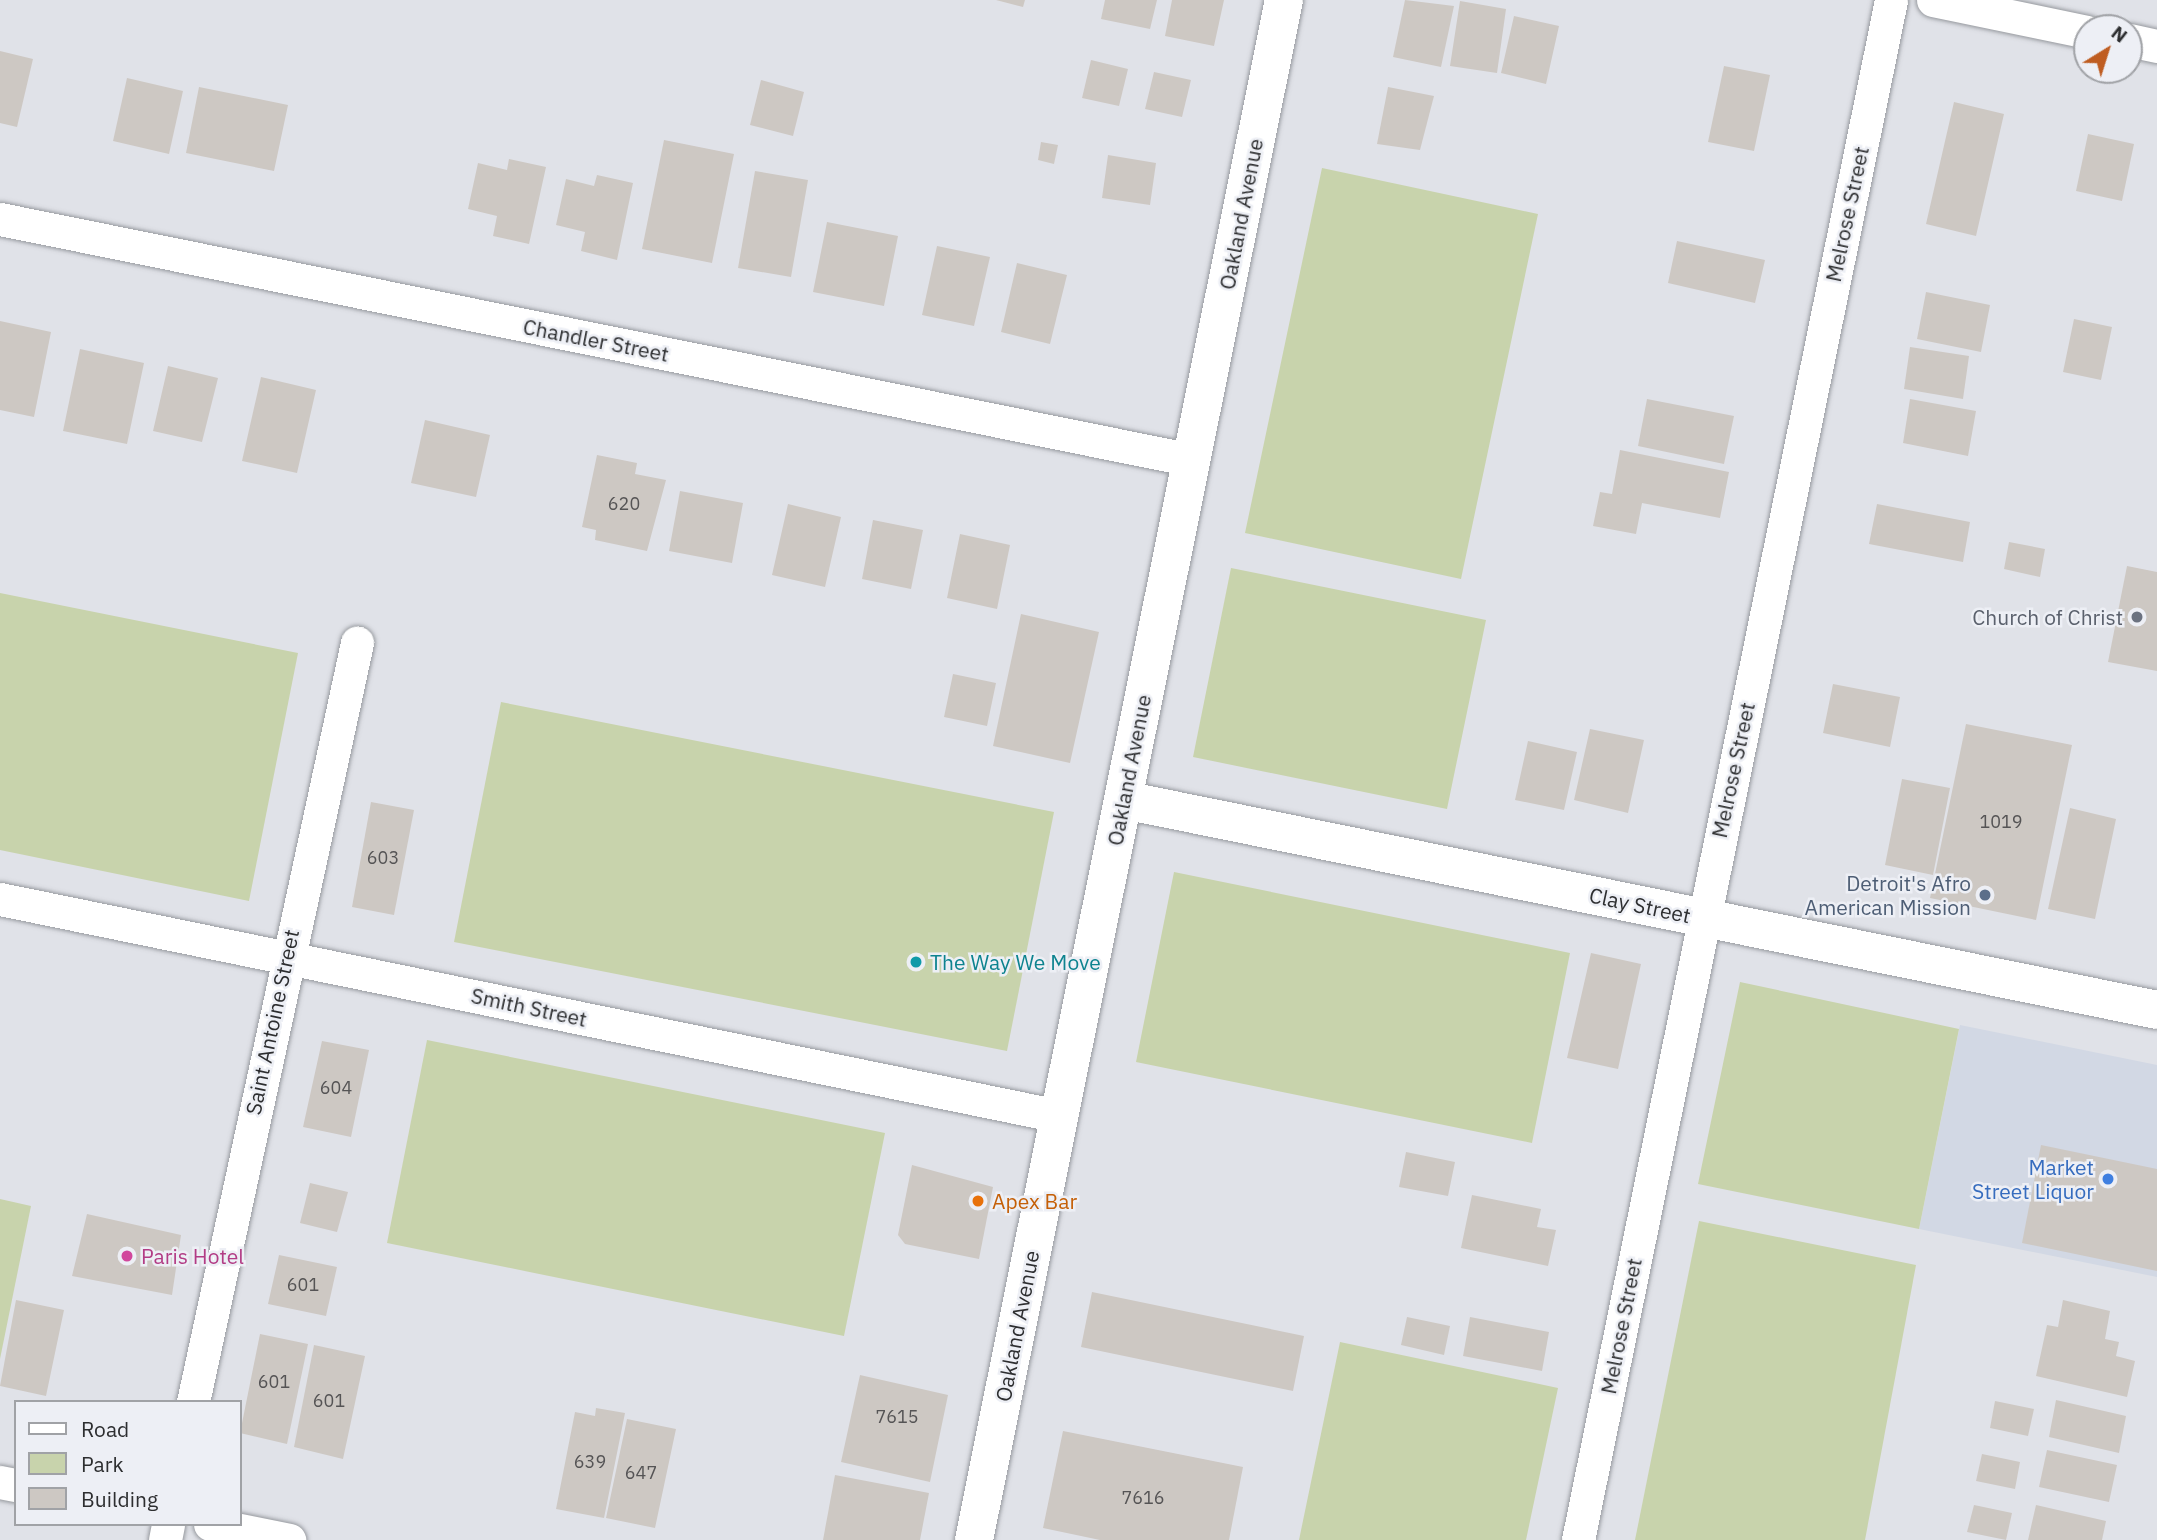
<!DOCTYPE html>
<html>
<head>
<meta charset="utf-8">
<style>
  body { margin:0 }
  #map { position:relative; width:2157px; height:1540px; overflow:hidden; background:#e0e2e8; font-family:"IBM Plex Sans",sans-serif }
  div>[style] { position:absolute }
  .built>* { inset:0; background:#d2d8e4 }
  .green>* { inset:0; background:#c8d3ac }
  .building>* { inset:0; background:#cdc8c3 }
  .roads { filter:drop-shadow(0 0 2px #979a9f) drop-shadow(0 0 2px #979a9f) }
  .street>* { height:33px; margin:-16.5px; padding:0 16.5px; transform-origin:16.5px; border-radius:16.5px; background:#fff }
  .secondary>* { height:38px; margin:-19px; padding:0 19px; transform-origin:19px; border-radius:19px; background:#fff }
  .dots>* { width:19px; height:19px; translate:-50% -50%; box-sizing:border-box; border:4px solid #edeff5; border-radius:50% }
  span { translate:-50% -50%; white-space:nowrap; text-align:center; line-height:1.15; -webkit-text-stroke:5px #edeff5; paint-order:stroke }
  .number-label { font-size:18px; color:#555455 }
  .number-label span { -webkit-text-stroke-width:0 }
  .street-label { font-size:21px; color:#2d2e30 }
  .worship-label { font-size:21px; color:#5b616d }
  .right { translate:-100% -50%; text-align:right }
  .service-label { font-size:21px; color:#4e5e75 }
  .culture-label { font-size:21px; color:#0d838f }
  .left { translate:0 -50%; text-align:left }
  .shop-label { font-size:21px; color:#366cbe }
  .food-label { font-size:21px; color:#c56008 }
  .hotel-label { font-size:21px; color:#b23c85 }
  .legend { position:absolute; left:14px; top:1400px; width:228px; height:126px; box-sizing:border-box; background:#edeff5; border:2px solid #a0a2a6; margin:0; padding:9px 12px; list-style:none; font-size:21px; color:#2d2e30 }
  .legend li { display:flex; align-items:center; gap:14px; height:35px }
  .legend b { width:35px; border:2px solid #a0a2a6 }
  .north { position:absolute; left:2073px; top:14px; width:70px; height:70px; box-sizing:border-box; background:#edeff5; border:2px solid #a0a2a6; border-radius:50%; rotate:38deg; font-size:19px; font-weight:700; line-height:28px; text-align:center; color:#2d2e30 }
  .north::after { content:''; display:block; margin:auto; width:24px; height:32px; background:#bf5d21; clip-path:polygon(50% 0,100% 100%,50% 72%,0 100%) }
</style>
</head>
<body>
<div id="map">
  <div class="built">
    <i style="clip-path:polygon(1960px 1025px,2157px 1065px,2157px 1277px,1919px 1229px)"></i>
  </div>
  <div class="green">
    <i style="clip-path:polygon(1322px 168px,1538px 214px,1461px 579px,1245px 533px)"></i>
    <i style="clip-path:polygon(1231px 568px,1486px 620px,1447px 809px,1193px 757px)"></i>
    <i style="clip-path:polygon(0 593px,298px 653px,249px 901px,0 850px)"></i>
    <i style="clip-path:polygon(501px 702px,1054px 812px,1007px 1051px,454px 942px)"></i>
    <i style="clip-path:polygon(1174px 872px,1570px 953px,1532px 1143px,1136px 1062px)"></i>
    <i style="clip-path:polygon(1740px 982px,1959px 1029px,1919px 1229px,1698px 1184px)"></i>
    <i style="clip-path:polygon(427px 1040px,885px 1133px,844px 1336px,387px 1243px)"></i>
    <i style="clip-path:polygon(0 1199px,31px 1206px,0 1359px)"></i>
    <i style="clip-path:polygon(1699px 1221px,1916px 1265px,1865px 1540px,1635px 1540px)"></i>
    <i style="clip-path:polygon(1340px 1342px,1558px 1388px,1526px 1540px,1299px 1540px)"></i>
  </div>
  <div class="building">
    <i style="clip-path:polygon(996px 0,1025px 0,1023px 7px)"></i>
    <i style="clip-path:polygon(1105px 0,1157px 0,1150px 29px,1101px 19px)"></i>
    <i style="clip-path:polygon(1172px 0,1224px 0,1214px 46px,1165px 36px)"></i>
    <i style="clip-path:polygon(1405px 0,1454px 6px,1441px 67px,1393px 57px)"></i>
    <i style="clip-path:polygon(1460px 1px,1506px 9px,1497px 73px,1450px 66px)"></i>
    <i style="clip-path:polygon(1514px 16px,1559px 26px,1546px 84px,1501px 73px)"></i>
    <i style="clip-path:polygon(0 51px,33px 59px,17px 127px,0 123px)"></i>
    <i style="clip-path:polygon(1091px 60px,1128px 69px,1119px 106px,1082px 98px)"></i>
    <i style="clip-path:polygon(1724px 66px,1770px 75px,1754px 151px,1708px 142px)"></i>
    <i style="clip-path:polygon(1154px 72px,1191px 80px,1182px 117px,1145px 109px)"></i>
    <i style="clip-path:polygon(127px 78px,183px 91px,169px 154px,113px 141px)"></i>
    <i style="clip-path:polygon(761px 80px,804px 92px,793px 136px,750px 125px)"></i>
    <i style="clip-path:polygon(199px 87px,288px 105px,274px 171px,186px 153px)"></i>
    <i style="clip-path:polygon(1388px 87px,1434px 96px,1420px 150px,1377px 144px)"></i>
    <i style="clip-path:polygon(1954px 102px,2004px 114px,1976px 236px,1926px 224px)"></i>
    <i style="clip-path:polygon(2088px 134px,2134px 144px,2122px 201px,2076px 191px)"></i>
    <i style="clip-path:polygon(664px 140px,734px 154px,712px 263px,642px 249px)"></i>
    <i style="clip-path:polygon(1041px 142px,1058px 145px,1054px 164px,1038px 160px)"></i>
    <i style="clip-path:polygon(1108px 155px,1156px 163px,1150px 205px,1102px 198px)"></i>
    <i style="clip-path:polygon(509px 159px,546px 167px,529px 244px,493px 236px,497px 216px,468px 209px,478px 163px,507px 170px)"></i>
    <i style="clip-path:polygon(755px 171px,808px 180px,791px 277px,738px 268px)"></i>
    <i style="clip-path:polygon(597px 175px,633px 183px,617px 260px,581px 251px,585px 232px,556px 225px,566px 179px,594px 186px)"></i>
    <i style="clip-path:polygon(827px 222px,898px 236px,884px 306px,813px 292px)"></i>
    <i style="clip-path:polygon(1677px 241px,1765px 260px,1755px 303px,1668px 283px)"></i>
    <i style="clip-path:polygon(937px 246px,990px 257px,974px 326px,922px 315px)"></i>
    <i style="clip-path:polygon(1017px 263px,1067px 275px,1050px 344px,1001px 332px)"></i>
    <i style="clip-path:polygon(1926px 292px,1990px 305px,1981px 352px,1917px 339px)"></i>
    <i style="clip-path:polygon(2074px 319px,2112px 327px,2101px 380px,2063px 372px)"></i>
    <i style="clip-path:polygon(0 321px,51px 332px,34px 417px,0 410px)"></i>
    <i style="clip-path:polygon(1910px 347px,1969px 356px,1963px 399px,1904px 389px)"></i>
    <i style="clip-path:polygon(80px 349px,144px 363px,127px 444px,63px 431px)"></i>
    <i style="clip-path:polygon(168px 366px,218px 378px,202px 442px,153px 431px)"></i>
    <i style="clip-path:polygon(261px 377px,316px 390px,297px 473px,242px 461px)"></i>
    <i style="clip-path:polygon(1647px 399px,1734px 416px,1724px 464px,1638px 446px)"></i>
    <i style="clip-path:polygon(1910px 399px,1976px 411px,1968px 456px,1903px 443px)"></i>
    <i style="clip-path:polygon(425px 420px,490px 435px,476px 497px,411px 483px)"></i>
    <i style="clip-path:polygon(1620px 450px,1729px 472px,1720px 518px,1642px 503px,1636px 534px,1593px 526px,1600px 492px,1612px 494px)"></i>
    <i style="clip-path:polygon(597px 455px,637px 463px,635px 474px,666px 480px,647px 551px,595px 540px,596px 530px,582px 527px)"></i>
    <i style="clip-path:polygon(680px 491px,743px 503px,732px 563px,669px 551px)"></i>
    <i style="clip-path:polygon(788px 504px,841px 517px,825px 587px,772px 575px)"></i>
    <i style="clip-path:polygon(1877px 504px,1970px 522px,1963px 562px,1869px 544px)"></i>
    <i style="clip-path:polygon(873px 520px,923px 530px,911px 589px,862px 579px)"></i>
    <i style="clip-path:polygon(960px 534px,1010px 545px,997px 609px,947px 598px)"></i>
    <i style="clip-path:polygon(2009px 542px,2045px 549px,2040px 577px,2004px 569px)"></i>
    <i style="clip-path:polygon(2127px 566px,2157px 572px,2157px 671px,2108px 662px)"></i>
    <i style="clip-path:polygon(1021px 614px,1099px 632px,1070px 763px,993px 746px)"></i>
    <i style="clip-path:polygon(953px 674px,996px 683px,987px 726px,944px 717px)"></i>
    <i style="clip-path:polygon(1833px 684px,1900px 697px,1890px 747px,1823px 733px)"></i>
    <i style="clip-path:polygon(1966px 724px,2072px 745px,2036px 920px,1930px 898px)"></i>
    <i style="clip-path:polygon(1590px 729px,1644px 740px,1628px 813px,1574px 800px)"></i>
    <i style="clip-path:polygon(1528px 741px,1577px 752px,1564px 810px,1515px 800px)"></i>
    <i style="clip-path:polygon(1902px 779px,1950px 788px,1933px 875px,1885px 865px)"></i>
    <i style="clip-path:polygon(371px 802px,414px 810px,394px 915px,352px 907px)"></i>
    <i style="clip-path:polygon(2070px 808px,2116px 819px,2095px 919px,2048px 909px)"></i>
    <i style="clip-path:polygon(1591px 953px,1641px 964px,1618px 1069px,1567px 1058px)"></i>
    <i style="clip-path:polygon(322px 1041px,369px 1050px,351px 1137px,303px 1127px)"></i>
    <i style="clip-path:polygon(2041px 1145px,2157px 1169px,2157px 1271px,2022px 1243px)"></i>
    <i style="clip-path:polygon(1406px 1152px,1455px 1162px,1448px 1196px,1399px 1187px)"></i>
    <i style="clip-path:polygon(912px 1165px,993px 1187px,979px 1259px,905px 1244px,898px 1235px)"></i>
    <i style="clip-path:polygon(310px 1183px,348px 1192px,337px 1232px,300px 1223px)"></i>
    <i style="clip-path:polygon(1472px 1195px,1541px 1209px,1537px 1227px,1556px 1230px,1548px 1266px,1461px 1248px)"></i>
    <i style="clip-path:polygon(87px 1214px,181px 1235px,172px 1295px,72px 1276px)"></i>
    <i style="clip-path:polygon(279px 1255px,337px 1267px,326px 1316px,268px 1304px)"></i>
    <i style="clip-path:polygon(1092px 1292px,1304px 1336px,1293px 1391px,1081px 1347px)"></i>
    <i style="clip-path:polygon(16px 1300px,64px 1310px,46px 1396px,0 1386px)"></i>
    <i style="clip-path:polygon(2063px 1300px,2110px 1311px,2105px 1339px,2119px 1342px,2116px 1356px,2135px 1361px,2127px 1397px,2036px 1376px,2047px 1325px,2058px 1327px)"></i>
    <i style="clip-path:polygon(1407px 1317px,1450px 1326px,1444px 1355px,1401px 1345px)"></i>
    <i style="clip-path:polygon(1470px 1317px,1549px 1332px,1542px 1371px,1463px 1356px)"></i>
    <i style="clip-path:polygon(260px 1334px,308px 1344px,287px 1444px,240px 1433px)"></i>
    <i style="clip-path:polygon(314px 1345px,365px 1356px,343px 1459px,294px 1447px)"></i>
    <i style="clip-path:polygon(860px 1375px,948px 1395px,930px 1482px,841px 1462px)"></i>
    <i style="clip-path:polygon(2056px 1400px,2126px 1416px,2119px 1453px,2049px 1437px)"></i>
    <i style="clip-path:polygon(1995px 1401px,2034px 1409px,2028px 1436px,1990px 1428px)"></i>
    <i style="clip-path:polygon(596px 1408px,625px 1413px,604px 1518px,556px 1509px,575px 1412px,595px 1416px)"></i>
    <i style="clip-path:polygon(627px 1419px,676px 1429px,655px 1528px,606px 1518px)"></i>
    <i style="clip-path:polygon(1063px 1431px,1243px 1467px,1229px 1540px,1100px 1540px,1043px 1528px)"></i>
    <i style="clip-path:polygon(2047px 1450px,2117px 1465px,2109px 1502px,2039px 1487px)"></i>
    <i style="clip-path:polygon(1982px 1454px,2020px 1462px,2015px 1489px,1976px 1481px)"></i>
    <i style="clip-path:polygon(835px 1475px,929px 1493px,920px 1540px,823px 1540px)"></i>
    <i style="clip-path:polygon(1974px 1505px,2012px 1513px,2006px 1540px,1967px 1532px)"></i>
    <i style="clip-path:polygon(2036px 1505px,2106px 1521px,2102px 1540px,2028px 1540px)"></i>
  </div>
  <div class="roads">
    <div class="street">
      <i style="left:1933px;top:0;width:157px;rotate:11.7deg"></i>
      <i style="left:2129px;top:40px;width:29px;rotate:12deg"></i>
      <i style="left:0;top:219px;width:1216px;rotate:11.43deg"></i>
      <i style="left:0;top:899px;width:1081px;rotate:11.58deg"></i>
      <i style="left:193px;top:1402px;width:777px;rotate:-77.81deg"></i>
      <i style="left:0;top:1482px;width:16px;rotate:11deg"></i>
      <i style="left:210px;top:1524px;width:81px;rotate:11.4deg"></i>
      <i style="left:165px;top:1540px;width:16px;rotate:-79deg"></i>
      <i style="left:1578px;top:1540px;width:1571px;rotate:-78.51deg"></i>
    </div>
    <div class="secondary">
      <i style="left:1124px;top:800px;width:1054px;rotate:11.49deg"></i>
      <i style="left:974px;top:1540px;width:1571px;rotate:-78.62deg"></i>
    </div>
  </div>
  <div class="dots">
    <i style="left:2137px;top:617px;background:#6b7280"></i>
    <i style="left:1985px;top:895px;background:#5c6f8a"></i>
    <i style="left:916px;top:962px;background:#0f9aa8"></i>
    <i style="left:2108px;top:1179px;background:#3f7fe0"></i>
    <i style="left:978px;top:1201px;background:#e8710a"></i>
    <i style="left:127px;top:1256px;background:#d1479c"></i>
  </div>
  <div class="number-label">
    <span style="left:624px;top:504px">620</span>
    <span style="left:2001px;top:822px">1019</span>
    <span style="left:383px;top:858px">603</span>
    <span style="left:336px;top:1088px">604</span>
    <span style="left:303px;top:1285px">601</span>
    <span style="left:274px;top:1382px">601</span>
    <span style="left:329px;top:1401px">601</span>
    <span style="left:897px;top:1417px">7615</span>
    <span style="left:590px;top:1462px">639</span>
    <span style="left:641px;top:1473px">647</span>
    <span style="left:1143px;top:1498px">7616</span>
  </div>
  <div class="street-label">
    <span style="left:1241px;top:214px;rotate:-79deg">Oakland Avenue</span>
    <span style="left:1847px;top:214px;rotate:-78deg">Melrose Street</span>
    <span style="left:596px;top:340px;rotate:11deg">Chandler Street</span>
    <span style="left:1129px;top:770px;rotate:-79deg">Oakland Avenue</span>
    <span style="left:1733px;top:770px;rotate:-78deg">Melrose Street</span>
    <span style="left:1640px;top:905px;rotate:12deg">Clay Street</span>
    <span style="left:529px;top:1007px;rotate:12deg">Smith Street</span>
    <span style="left:272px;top:1022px;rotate:-78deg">Saint Antoine Street</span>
    <span style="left:1017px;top:1326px;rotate:-79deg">Oakland Avenue</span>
    <span style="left:1621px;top:1326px;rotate:-79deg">Melrose Street</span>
  </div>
  <div class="worship-label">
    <span class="right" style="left:2123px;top:617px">Church of Christ</span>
  </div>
  <div class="service-label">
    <span class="right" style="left:1971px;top:895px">Detroit's Afro<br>American Mission</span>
  </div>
  <div class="culture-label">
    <span class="left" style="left:930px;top:962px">The Way We Move</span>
  </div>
  <div class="shop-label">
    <span class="right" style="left:2094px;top:1179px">Market<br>Street Liquor</span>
  </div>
  <div class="food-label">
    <span class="left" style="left:992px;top:1201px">Apex Bar</span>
  </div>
  <div class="hotel-label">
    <span class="left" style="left:141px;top:1256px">Paris Hotel</span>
  </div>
  <ul class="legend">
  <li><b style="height:9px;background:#fff"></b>Road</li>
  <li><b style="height:19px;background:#c8d3ac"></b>Park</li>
  <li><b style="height:19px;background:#cdc8c3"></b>Building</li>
  </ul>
  <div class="north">N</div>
</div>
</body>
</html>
